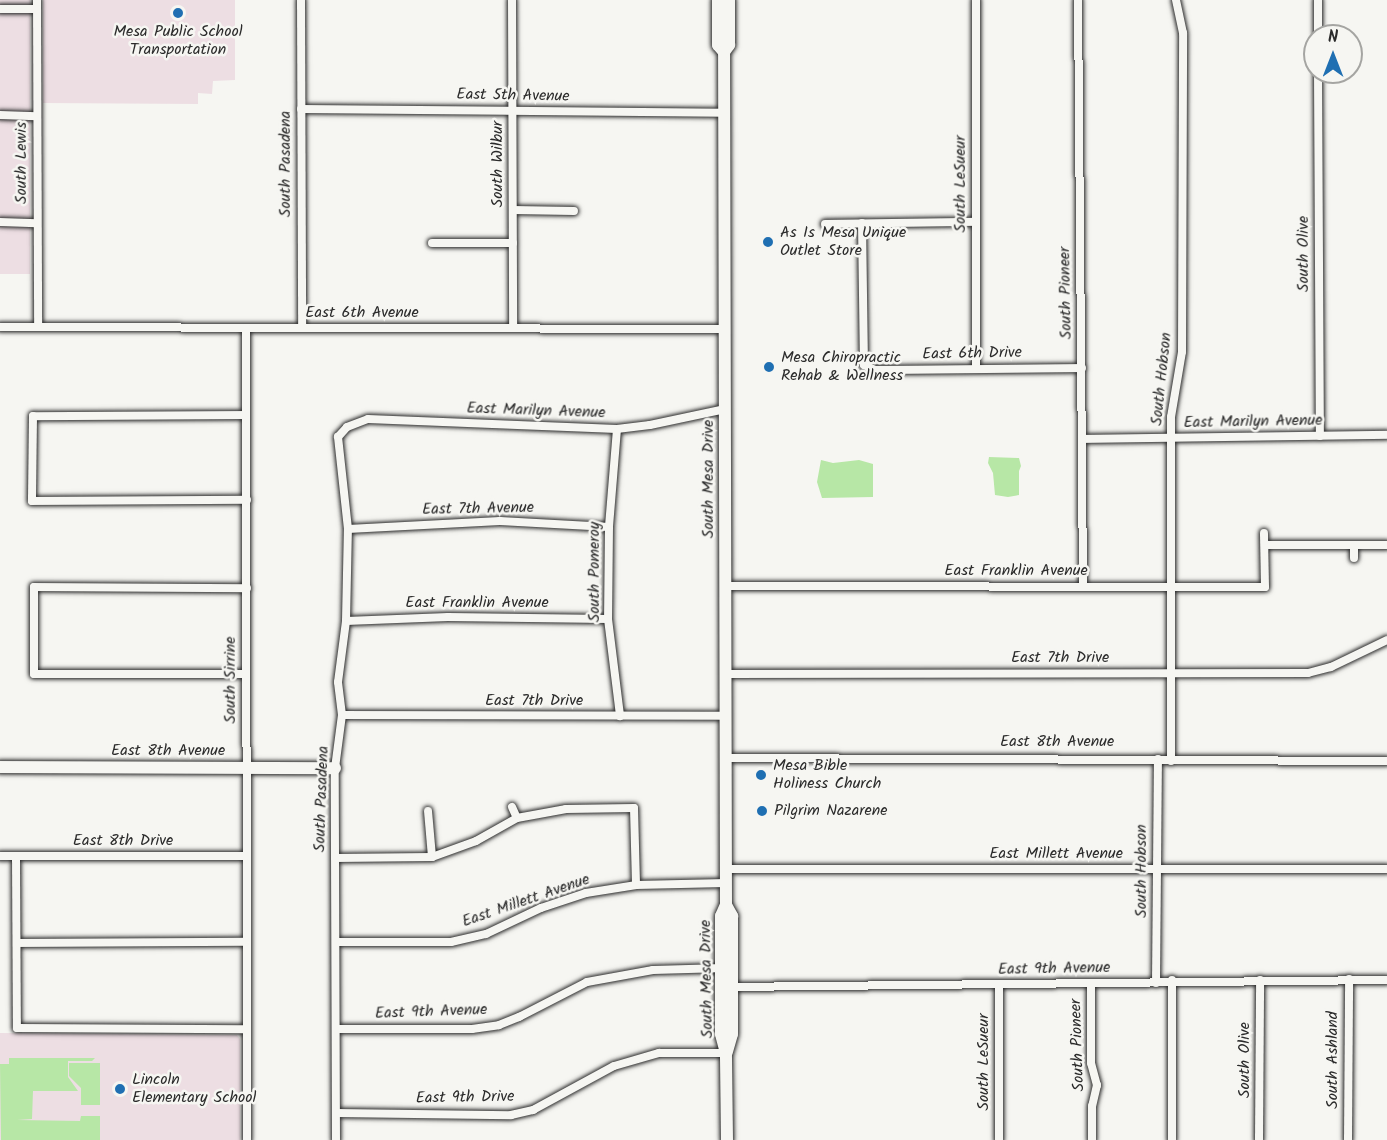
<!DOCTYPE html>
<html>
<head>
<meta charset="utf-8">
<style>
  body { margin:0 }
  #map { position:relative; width:1387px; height:1140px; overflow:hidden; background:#f6f6f2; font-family:Kalam,sans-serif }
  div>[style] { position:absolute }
  .built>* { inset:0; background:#eddee3 }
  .green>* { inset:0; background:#b7e7a6 }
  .roads { filter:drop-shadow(0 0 2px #2b2b2b) drop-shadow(0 0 2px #2b2b2b) }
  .street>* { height:8px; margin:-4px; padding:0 4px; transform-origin:4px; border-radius:4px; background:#f6f6f2 }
  .secondary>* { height:12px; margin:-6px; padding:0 6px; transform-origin:6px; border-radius:6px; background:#f6f6f2 }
  .dots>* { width:16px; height:16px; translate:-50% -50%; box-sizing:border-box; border:3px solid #f6f6f2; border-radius:50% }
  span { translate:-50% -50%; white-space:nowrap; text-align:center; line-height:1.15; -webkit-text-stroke:5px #f6f6f2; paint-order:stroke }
  .poi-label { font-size:16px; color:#2b2b2b }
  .left { translate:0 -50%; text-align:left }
  .street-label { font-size:16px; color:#2b2b2b }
  .north { position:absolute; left:1303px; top:24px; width:60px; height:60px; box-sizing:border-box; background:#f6f6f2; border:2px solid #a5a5a2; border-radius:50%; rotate:0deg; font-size:16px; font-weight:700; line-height:24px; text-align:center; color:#2b2b2b }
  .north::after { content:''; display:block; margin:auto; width:21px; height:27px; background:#1f6fb2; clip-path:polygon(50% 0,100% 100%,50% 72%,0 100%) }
</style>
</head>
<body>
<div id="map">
  <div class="built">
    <i style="clip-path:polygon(0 0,30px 0,30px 274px,0 274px)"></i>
    <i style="clip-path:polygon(43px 0,235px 0,235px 80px,213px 81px,212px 94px,198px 93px,198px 104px,43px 103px)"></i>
    <i style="clip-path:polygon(0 1033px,237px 1035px,240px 1039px,240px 1140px,0 1140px)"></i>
  </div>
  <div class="green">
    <i style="clip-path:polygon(989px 457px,1019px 458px,1021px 466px,1019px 471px,1019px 495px,1008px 497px,995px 495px,993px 473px,988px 463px)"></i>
    <i style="clip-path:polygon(821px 460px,833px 463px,859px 460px,873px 464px,873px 497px,822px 498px,817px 482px)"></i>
    <i style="clip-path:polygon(9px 1058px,95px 1058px,92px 1061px,68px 1061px,68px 1077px,78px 1091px,33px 1091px,32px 1119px,17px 1120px,80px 1121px,81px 1116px,100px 1116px,100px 1140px,1px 1140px,0 1064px,9px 1064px)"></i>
    <i style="clip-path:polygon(69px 1063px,100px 1063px,100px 1105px,81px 1105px,81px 1088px,69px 1076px)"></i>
  </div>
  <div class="roads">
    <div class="street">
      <i style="left:37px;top:0;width:327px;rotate:89.8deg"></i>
      <i style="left:301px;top:0;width:328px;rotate:89.8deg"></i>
      <i style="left:512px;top:0;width:328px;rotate:89.8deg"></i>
      <i style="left:976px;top:0;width:369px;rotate:90deg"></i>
      <i style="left:1078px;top:0;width:586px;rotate:89.51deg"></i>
      <i style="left:1318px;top:0;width:36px;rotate:90deg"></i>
      <i style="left:0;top:9px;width:37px"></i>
      <i style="left:1318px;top:72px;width:364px;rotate:89.7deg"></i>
      <i style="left:301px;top:109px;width:423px;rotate:0.5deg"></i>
      <i style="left:0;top:115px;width:37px;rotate:2deg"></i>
      <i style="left:513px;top:210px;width:61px;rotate:0.9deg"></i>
      <i style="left:0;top:222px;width:37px;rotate:2deg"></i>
      <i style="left:862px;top:223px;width:142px;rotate:89.2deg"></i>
      <i style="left:864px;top:365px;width:12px;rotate:24deg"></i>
      <i style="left:875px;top:370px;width:16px"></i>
      <i style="left:891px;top:370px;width:191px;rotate:-0.6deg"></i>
      <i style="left:825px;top:224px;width:151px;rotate:-0.8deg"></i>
      <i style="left:432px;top:243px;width:81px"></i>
      <i style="left:0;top:327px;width:725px;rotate:0.16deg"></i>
      <i style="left:246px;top:328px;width:812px;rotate:89.93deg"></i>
      <i style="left:245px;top:415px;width:212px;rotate:179.7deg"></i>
      <i style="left:33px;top:416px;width:85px;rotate:90.7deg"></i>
      <i style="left:32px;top:501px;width:215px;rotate:-0.3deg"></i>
      <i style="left:617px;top:429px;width:98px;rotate:94.7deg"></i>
      <i style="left:609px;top:527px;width:92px;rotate:90.6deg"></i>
      <i style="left:608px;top:619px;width:98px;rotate:82.9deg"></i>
      <i style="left:1082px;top:439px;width:305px;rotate:-0.8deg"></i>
      <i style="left:348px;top:529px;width:152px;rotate:-3deg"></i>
      <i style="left:500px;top:521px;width:109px;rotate:3.2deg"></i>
      <i style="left:1265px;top:545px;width:122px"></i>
      <i style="left:1354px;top:545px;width:13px;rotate:90deg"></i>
      <i style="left:725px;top:586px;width:540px;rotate:0.11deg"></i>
      <i style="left:1265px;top:587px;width:54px;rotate:-91.1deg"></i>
      <i style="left:346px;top:621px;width:102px;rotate:-2.2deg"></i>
      <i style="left:448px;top:617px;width:160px;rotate:0.7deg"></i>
      <i style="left:246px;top:674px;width:212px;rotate:180deg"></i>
      <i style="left:34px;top:674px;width:87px;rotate:-90deg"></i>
      <i style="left:34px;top:587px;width:213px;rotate:0.3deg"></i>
      <i style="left:726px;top:674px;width:582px;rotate:-0.1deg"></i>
      <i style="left:1308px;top:673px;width:24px;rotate:-15deg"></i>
      <i style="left:1331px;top:667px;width:62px;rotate:-25.7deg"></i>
      <i style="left:342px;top:715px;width:384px;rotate:0.1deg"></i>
      <i style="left:726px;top:758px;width:661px;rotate:0.26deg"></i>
      <i style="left:1171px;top:761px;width:344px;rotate:-90deg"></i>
      <i style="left:1171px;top:417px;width:66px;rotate:-80.4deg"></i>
      <i style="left:1182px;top:352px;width:319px;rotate:-89.8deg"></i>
      <i style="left:1183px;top:33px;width:34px;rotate:-102deg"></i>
      <i style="left:512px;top:807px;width:12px;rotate:66deg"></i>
      <i style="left:428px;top:811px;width:46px;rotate:85deg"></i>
      <i style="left:0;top:856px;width:245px"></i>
      <i style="left:16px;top:856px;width:172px;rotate:89.7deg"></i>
      <i style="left:17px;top:1028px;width:229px;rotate:0.3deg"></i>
      <i style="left:335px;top:858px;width:97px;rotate:-0.6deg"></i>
      <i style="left:432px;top:857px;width:47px;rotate:-20deg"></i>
      <i style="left:476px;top:841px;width:47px;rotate:-29.3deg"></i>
      <i style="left:517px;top:818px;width:50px;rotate:-10.4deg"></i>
      <i style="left:566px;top:809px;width:68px;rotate:-0.8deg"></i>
      <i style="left:634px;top:808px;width:77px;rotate:88.5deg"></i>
      <i style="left:725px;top:869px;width:662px"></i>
      <i style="left:336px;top:942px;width:115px"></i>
      <i style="left:451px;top:942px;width:36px;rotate:-13deg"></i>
      <i style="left:486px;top:934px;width:61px;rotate:-25.3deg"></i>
      <i style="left:541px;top:908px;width:47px;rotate:-18.4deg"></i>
      <i style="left:586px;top:893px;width:51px;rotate:-9.1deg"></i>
      <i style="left:636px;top:885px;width:90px;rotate:-1.3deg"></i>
      <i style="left:17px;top:943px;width:228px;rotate:-0.3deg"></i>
      <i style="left:1172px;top:980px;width:160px;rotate:90deg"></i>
      <i style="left:1156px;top:983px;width:224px;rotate:-89.5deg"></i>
      <i style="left:1091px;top:984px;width:79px;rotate:90deg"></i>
      <i style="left:1091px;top:1063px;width:23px;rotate:75deg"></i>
      <i style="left:1097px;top:1085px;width:22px;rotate:103deg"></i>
      <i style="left:1092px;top:1106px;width:34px;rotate:90deg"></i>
      <i style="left:728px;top:987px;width:659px;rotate:-0.61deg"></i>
      <i style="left:337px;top:1029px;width:135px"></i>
      <i style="left:472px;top:1029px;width:27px;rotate:-8deg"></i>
      <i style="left:499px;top:1025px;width:22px;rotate:-22deg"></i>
      <i style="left:519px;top:1017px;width:76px;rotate:-27.2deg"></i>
      <i style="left:587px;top:982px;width:67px;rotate:-10.3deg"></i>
      <i style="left:653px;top:970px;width:71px;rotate:-1.6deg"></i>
      <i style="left:336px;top:1113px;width:175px;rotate:0.7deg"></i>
      <i style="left:511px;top:1115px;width:23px;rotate:-13deg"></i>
      <i style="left:533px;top:1110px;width:92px;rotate:-28.5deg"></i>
      <i style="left:614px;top:1066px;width:47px;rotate:-16.1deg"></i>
      <i style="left:659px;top:1053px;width:67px"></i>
      <i style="left:336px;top:1140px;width:372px;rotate:-90.2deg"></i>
      <i style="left:335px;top:768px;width:53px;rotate:-82.5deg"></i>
      <i style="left:342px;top:715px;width:33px;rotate:-97deg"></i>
      <i style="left:338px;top:682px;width:62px;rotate:-82.5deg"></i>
      <i style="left:346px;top:621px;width:92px;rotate:-88.8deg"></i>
      <i style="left:348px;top:529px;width:93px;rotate:-96.2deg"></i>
      <i style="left:338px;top:437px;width:13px;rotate:-48deg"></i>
      <i style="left:347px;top:427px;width:22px;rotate:-21deg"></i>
      <i style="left:368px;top:419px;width:249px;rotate:2.3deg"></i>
      <i style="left:617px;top:429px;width:33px;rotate:-7deg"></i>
      <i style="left:650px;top:425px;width:77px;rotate:-12deg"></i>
      <i style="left:999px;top:1140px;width:155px;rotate:-90deg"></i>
      <i style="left:1259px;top:1140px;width:160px;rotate:-89.6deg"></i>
      <i style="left:1348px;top:1140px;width:161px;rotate:-89.6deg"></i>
    </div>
    <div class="secondary">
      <i style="left:718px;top:0;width:45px;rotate:90deg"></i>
      <i style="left:718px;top:45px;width:9px;rotate:49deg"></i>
      <i style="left:0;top:767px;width:335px;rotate:0.2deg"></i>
      <i style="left:726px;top:905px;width:13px;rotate:61deg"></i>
      <i style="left:732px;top:916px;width:118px;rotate:90deg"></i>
      <i style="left:732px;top:1034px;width:19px;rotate:106deg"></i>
      <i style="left:727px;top:1140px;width:87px;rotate:-90.7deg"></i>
      <i style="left:726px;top:1053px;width:20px;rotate:-105deg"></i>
      <i style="left:721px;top:1034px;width:118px;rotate:-90deg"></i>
      <i style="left:721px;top:916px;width:12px;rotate:-66deg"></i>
      <i style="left:726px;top:905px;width:853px;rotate:-90.13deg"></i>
      <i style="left:724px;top:52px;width:9px;rotate:-54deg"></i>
      <i style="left:729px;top:45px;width:45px;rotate:-90deg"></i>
    </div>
  </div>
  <div class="dots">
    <i style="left:178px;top:13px;background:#1f6fb2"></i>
    <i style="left:768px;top:242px;background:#1f6fb2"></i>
    <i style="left:769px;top:367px;background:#1f6fb2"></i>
    <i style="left:761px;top:775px;background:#1f6fb2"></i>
    <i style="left:762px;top:811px;background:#1f6fb2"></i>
    <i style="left:120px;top:1089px;background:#1f6fb2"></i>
  </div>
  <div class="poi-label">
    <span style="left:178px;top:41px">Mesa Public School<br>Transportation</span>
    <span class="left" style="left:780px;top:242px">As Is Mesa Unique<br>Outlet Store</span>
    <span class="left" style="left:781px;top:367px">Mesa Chiropractic<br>Rehab &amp; Wellness</span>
    <span class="left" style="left:773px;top:775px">Mesa Bible<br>Holiness Church</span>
    <span class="left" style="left:774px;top:811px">Pilgrim Nazarene</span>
    <span class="left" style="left:132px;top:1089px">Lincoln<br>Elementary School</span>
  </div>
  <div class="street-label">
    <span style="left:513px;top:96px;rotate:1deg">East 5th Avenue</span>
    <span style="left:22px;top:163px;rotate:-90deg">South Lewis</span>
    <span style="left:286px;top:164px;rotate:-90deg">South Pasadena</span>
    <span style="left:498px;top:164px;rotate:-90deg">South Wilbur</span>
    <span style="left:961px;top:184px;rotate:-90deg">South LeSueur</span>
    <span style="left:1304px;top:254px;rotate:-90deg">South Olive</span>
    <span style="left:1066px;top:293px;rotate:-91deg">South Pioneer</span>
    <span style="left:362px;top:313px">East 6th Avenue</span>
    <span style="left:972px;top:354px;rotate:-1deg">East 6th Drive</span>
    <span style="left:1162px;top:379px;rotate:-84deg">South Hobson</span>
    <span style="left:536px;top:411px;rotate:2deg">East Marilyn Avenue</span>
    <span style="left:1253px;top:422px;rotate:-1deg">East Marilyn Avenue</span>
    <span style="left:709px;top:479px;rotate:-90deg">South Mesa Drive</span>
    <span style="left:478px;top:509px;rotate:-1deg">East 7th Avenue</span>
    <span style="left:1016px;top:571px">East Franklin Avenue</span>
    <span style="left:595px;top:572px;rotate:-90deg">South Pomeroy</span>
    <span style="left:477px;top:603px">East Franklin Avenue</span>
    <span style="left:1060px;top:658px">East 7th Drive</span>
    <span style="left:231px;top:680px;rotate:-90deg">South Sirrine</span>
    <span style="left:534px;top:701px">East 7th Drive</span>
    <span style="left:1057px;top:742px">East 8th Avenue</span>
    <span style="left:168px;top:751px">East 8th Avenue</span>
    <span style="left:322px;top:799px;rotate:-88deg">South Pasadena</span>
    <span style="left:123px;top:841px">East 8th Drive</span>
    <span style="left:1056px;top:854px">East Millett Avenue</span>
    <span style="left:1142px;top:871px;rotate:-90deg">South Hobson</span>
    <span style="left:526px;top:901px;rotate:-19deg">East Millett Avenue</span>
    <span style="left:1054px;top:969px;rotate:-1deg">East 9th Avenue</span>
    <span style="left:707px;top:979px;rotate:-91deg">South Mesa Drive</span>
    <span style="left:431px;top:1012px;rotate:-2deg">East 9th Avenue</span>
    <span style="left:1078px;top:1045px;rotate:-92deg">South Pioneer</span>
    <span style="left:1245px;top:1060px;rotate:-90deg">South Olive</span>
    <span style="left:1333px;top:1060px;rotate:-90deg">South Ashland</span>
    <span style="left:984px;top:1062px;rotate:-90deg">South LeSueur</span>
    <span style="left:465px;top:1098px;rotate:-1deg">East 9th Drive</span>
  </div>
  <div class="north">N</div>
</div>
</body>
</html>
